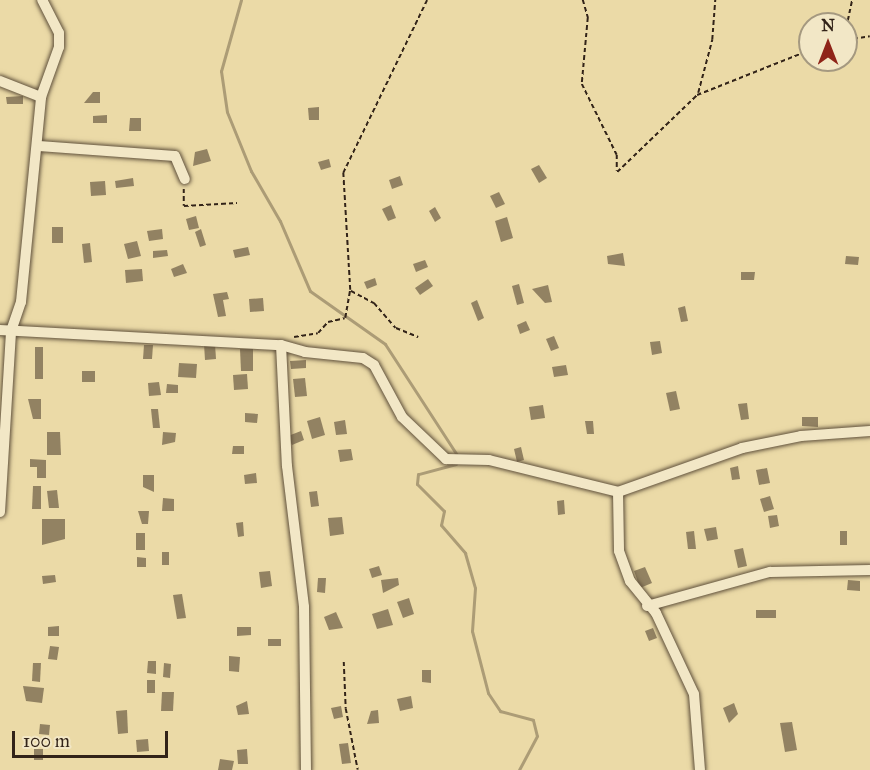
<!DOCTYPE html>
<html>
<head>
<meta charset="utf-8">
<style>
  body { margin:0 }
  #map { position:relative; width:870px; height:770px; overflow:hidden; background:#ebdaa7; font-family:"IM FELL Great Primer",serif }
  div>[style] { position:absolute }
  .stream>* { height:3px; margin:-1.5px; padding:0 1.5px; transform-origin:1.5px; border-radius:1.5px; background:#ac9c76 }
  .building>* { inset:0; background:#928262 }
  .path>* { height:1.5px; margin-top:-0.75px; transform-origin:0; background:repeating-linear-gradient(90deg,#322318 0 4.5px,transparent 0 7.5px) }
  .roads { filter:drop-shadow(0 0 2px #60513c) drop-shadow(0 0 2px #60513c) }
  .street>* { height:10px; margin:-5px; padding:0 5px; transform-origin:5px; border-radius:5px; background:#f2e7c6 }
  span { translate:-50% -50%; white-space:nowrap; text-align:center; line-height:1.15; -webkit-text-stroke:5px #f2e7c6; paint-order:stroke }
  .north { position:absolute; left:798px; top:12px; width:60px; height:60px; box-sizing:border-box; background:#f2e7c6; border:2px solid #a59980; border-radius:50%; rotate:0deg; font-size:16px; font-weight:700; line-height:24px; text-align:center; color:#322318 }
  .north::after { content:''; display:block; margin:auto; width:21px; height:27px; background:#8f2418; clip-path:polygon(50% 0,100% 100%,50% 72%,0 100%) }
  .scale { position:absolute; left:12px; top:731px; width:156px; height:27px; box-sizing:border-box; border:3px solid #322318; border-top:0; padding-left:8px; font-size:18px; line-height:21px; white-space:nowrap; color:#322318; -webkit-text-stroke:4px #f2e7c6; paint-order:stroke }
</style>
</head>
<body>
<div id="map">
  <div class="stream">
    <i style="left:241px;top:0;width:74px;rotate:105.7deg"></i>
    <i style="left:221px;top:71px;width:41px;rotate:81.7deg"></i>
    <i style="left:227px;top:112px;width:64px;rotate:67.9deg"></i>
    <i style="left:251px;top:171px;width:58px;rotate:59.9deg"></i>
    <i style="left:280px;top:221px;width:76px;rotate:66.8deg"></i>
    <i style="left:310px;top:291px;width:92px;rotate:35.2deg"></i>
    <i style="left:385px;top:344px;width:132px;rotate:57deg"></i>
    <i style="left:456px;top:464px;width:39px;rotate:165deg"></i>
    <i style="left:418px;top:474px;width:10px;rotate:96deg"></i>
    <i style="left:417px;top:484px;width:38px;rotate:45deg"></i>
    <i style="left:444px;top:511px;width:14px;rotate:102deg"></i>
    <i style="left:441px;top:525px;width:37px;rotate:49deg"></i>
    <i style="left:465px;top:553px;width:36px;rotate:74deg"></i>
    <i style="left:475px;top:588px;width:43px;rotate:94deg"></i>
    <i style="left:472px;top:631px;width:64px;rotate:75.5deg"></i>
    <i style="left:488px;top:693px;width:22px;rotate:56deg"></i>
    <i style="left:500px;top:711px;width:34px;rotate:15deg"></i>
    <i style="left:533px;top:720px;width:16px;rotate:76deg"></i>
    <i style="left:537px;top:736px;width:38px;rotate:118deg"></i>
  </div>
  <div class="building">
    <i style="clip-path:polygon(93px 92px,100px 92px,100px 103px,84px 103px)"></i>
    <i style="clip-path:polygon(23px 96px,23px 104px,7px 104px,6px 97px)"></i>
    <i style="clip-path:polygon(319px 107px,319px 120px,309px 120px,308px 108px)"></i>
    <i style="clip-path:polygon(107px 115px,107px 123px,93px 123px,93px 116px)"></i>
    <i style="clip-path:polygon(130px 118px,141px 118px,141px 131px,129px 131px)"></i>
    <i style="clip-path:polygon(207px 149px,211px 161px,193px 166px,195px 152px)"></i>
    <i style="clip-path:polygon(329px 159px,331px 167px,321px 170px,318px 162px)"></i>
    <i style="clip-path:polygon(539px 165px,547px 178px,539px 183px,531px 169px)"></i>
    <i style="clip-path:polygon(400px 176px,403px 185px,392px 189px,389px 180px)"></i>
    <i style="clip-path:polygon(133px 178px,134px 186px,116px 188px,115px 181px)"></i>
    <i style="clip-path:polygon(105px 181px,106px 195px,91px 196px,90px 182px)"></i>
    <i style="clip-path:polygon(499px 192px,505px 204px,496px 208px,490px 196px)"></i>
    <i style="clip-path:polygon(391px 205px,396px 218px,388px 221px,382px 209px)"></i>
    <i style="clip-path:polygon(435px 207px,441px 218px,435px 222px,429px 211px)"></i>
    <i style="clip-path:polygon(196px 216px,199px 228px,189px 230px,186px 219px)"></i>
    <i style="clip-path:polygon(507px 217px,513px 238px,501px 242px,495px 221px)"></i>
    <i style="clip-path:polygon(52px 227px,63px 227px,63px 243px,52px 243px)"></i>
    <i style="clip-path:polygon(162px 229px,163px 239px,149px 241px,147px 231px)"></i>
    <i style="clip-path:polygon(201px 229px,206px 245px,200px 247px,195px 232px)"></i>
    <i style="clip-path:polygon(137px 241px,141px 256px,128px 259px,124px 244px)"></i>
    <i style="clip-path:polygon(90px 243px,92px 262px,84px 263px,82px 244px)"></i>
    <i style="clip-path:polygon(248px 247px,250px 255px,235px 258px,233px 250px)"></i>
    <i style="clip-path:polygon(167px 250px,168px 256px,153px 258px,153px 251px)"></i>
    <i style="clip-path:polygon(623px 253px,625px 266px,608px 264px,607px 256px)"></i>
    <i style="clip-path:polygon(846px 256px,859px 257px,858px 265px,845px 264px)"></i>
    <i style="clip-path:polygon(425px 260px,428px 267px,416px 272px,413px 264px)"></i>
    <i style="clip-path:polygon(183px 264px,187px 273px,174px 277px,171px 269px)"></i>
    <i style="clip-path:polygon(142px 269px,143px 281px,126px 283px,125px 270px)"></i>
    <i style="clip-path:polygon(741px 272px,755px 272px,754px 280px,741px 280px)"></i>
    <i style="clip-path:polygon(375px 278px,377px 285px,367px 289px,364px 282px)"></i>
    <i style="clip-path:polygon(428px 279px,433px 286px,420px 295px,415px 288px)"></i>
    <i style="clip-path:polygon(519px 284px,524px 303px,517px 305px,512px 286px)"></i>
    <i style="clip-path:polygon(548px 285px,552px 302px,545px 303px,532px 289px)"></i>
    <i style="clip-path:polygon(227px 292px,229px 299px,223px 300px,226px 316px,218px 317px,213px 294px)"></i>
    <i style="clip-path:polygon(263px 298px,264px 311px,250px 312px,249px 299px)"></i>
    <i style="clip-path:polygon(477px 300px,484px 318px,478px 321px,471px 303px)"></i>
    <i style="clip-path:polygon(685px 306px,688px 321px,681px 322px,678px 308px)"></i>
    <i style="clip-path:polygon(526px 321px,530px 330px,520px 334px,517px 325px)"></i>
    <i style="clip-path:polygon(554px 336px,559px 348px,551px 351px,546px 339px)"></i>
    <i style="clip-path:polygon(660px 341px,662px 353px,652px 355px,650px 342px)"></i>
    <i style="clip-path:polygon(204px 344px,215px 344px,216px 359px,205px 360px)"></i>
    <i style="clip-path:polygon(144px 345px,153px 345px,152px 359px,143px 359px)"></i>
    <i style="clip-path:polygon(35px 347px,43px 347px,43px 379px,35px 379px)"></i>
    <i style="clip-path:polygon(240px 349px,253px 349px,253px 371px,241px 371px)"></i>
    <i style="clip-path:polygon(306px 360px,306px 368px,291px 369px,290px 361px)"></i>
    <i style="clip-path:polygon(179px 363px,197px 364px,196px 378px,178px 377px)"></i>
    <i style="clip-path:polygon(566px 365px,568px 375px,554px 377px,552px 367px)"></i>
    <i style="clip-path:polygon(82px 371px,95px 371px,95px 382px,82px 382px)"></i>
    <i style="clip-path:polygon(247px 374px,248px 389px,234px 390px,233px 375px)"></i>
    <i style="clip-path:polygon(305px 378px,307px 396px,295px 397px,293px 379px)"></i>
    <i style="clip-path:polygon(159px 382px,161px 395px,149px 396px,148px 383px)"></i>
    <i style="clip-path:polygon(167px 384px,178px 385px,178px 393px,166px 393px)"></i>
    <i style="clip-path:polygon(676px 391px,680px 409px,670px 411px,666px 393px)"></i>
    <i style="clip-path:polygon(28px 399px,41px 399px,41px 419px,33px 419px)"></i>
    <i style="clip-path:polygon(747px 403px,749px 419px,741px 420px,738px 404px)"></i>
    <i style="clip-path:polygon(543px 405px,545px 418px,531px 420px,529px 407px)"></i>
    <i style="clip-path:polygon(151px 409px,158px 409px,160px 428px,153px 428px)"></i>
    <i style="clip-path:polygon(245px 413px,258px 414px,257px 423px,245px 422px)"></i>
    <i style="clip-path:polygon(320px 417px,325px 435px,312px 439px,307px 421px)"></i>
    <i style="clip-path:polygon(802px 417px,818px 417px,818px 427px,802px 426px)"></i>
    <i style="clip-path:polygon(345px 420px,347px 434px,336px 435px,334px 422px)"></i>
    <i style="clip-path:polygon(585px 421px,593px 421px,594px 434px,587px 434px)"></i>
    <i style="clip-path:polygon(301px 431px,304px 440px,292px 445px,288px 436px)"></i>
    <i style="clip-path:polygon(47px 432px,60px 432px,61px 455px,47px 455px)"></i>
    <i style="clip-path:polygon(163px 432px,176px 433px,175px 442px,162px 445px)"></i>
    <i style="clip-path:polygon(233px 446px,244px 446px,244px 454px,232px 454px)"></i>
    <i style="clip-path:polygon(521px 447px,524px 460px,517px 462px,514px 449px)"></i>
    <i style="clip-path:polygon(351px 449px,353px 460px,340px 462px,338px 450px)"></i>
    <i style="clip-path:polygon(30px 459px,46px 460px,46px 478px,37px 478px,37px 467px,30px 467px)"></i>
    <i style="clip-path:polygon(738px 466px,740px 479px,732px 480px,730px 468px)"></i>
    <i style="clip-path:polygon(767px 468px,770px 483px,759px 485px,756px 470px)"></i>
    <i style="clip-path:polygon(256px 473px,257px 483px,245px 484px,244px 475px)"></i>
    <i style="clip-path:polygon(143px 475px,154px 475px,154px 492px,143px 487px)"></i>
    <i style="clip-path:polygon(33px 486px,41px 486px,41px 509px,32px 509px)"></i>
    <i style="clip-path:polygon(57px 490px,59px 508px,49px 508px,47px 491px)"></i>
    <i style="clip-path:polygon(317px 491px,319px 506px,311px 507px,309px 492px)"></i>
    <i style="clip-path:polygon(770px 496px,774px 509px,764px 512px,760px 499px)"></i>
    <i style="clip-path:polygon(163px 498px,174px 499px,174px 511px,162px 511px)"></i>
    <i style="clip-path:polygon(564px 500px,565px 514px,558px 515px,557px 501px)"></i>
    <i style="clip-path:polygon(138px 511px,149px 511px,148px 524px,142px 524px)"></i>
    <i style="clip-path:polygon(777px 515px,779px 526px,770px 528px,768px 516px)"></i>
    <i style="clip-path:polygon(342px 517px,344px 534px,330px 536px,328px 518px)"></i>
    <i style="clip-path:polygon(42px 519px,65px 519px,65px 539px,42px 545px)"></i>
    <i style="clip-path:polygon(243px 522px,244px 536px,238px 537px,236px 523px)"></i>
    <i style="clip-path:polygon(716px 527px,718px 539px,707px 541px,704px 529px)"></i>
    <i style="clip-path:polygon(694px 531px,696px 549px,688px 549px,686px 532px)"></i>
    <i style="clip-path:polygon(840px 531px,847px 531px,847px 545px,840px 545px)"></i>
    <i style="clip-path:polygon(136px 533px,145px 533px,145px 550px,136px 550px)"></i>
    <i style="clip-path:polygon(743px 548px,747px 566px,738px 568px,734px 550px)"></i>
    <i style="clip-path:polygon(162px 552px,169px 552px,169px 565px,162px 565px)"></i>
    <i style="clip-path:polygon(137px 557px,146px 558px,146px 567px,137px 567px)"></i>
    <i style="clip-path:polygon(379px 566px,382px 575px,372px 578px,369px 569px)"></i>
    <i style="clip-path:polygon(645px 567px,652px 583px,640px 588px,634px 571px)"></i>
    <i style="clip-path:polygon(270px 571px,272px 586px,261px 588px,259px 572px)"></i>
    <i style="clip-path:polygon(55px 575px,56px 582px,43px 584px,42px 576px)"></i>
    <i style="clip-path:polygon(318px 578px,326px 578px,325px 593px,317px 592px)"></i>
    <i style="clip-path:polygon(398px 578px,399px 585px,383px 593px,381px 580px)"></i>
    <i style="clip-path:polygon(848px 580px,860px 581px,860px 591px,847px 590px)"></i>
    <i style="clip-path:polygon(182px 594px,186px 618px,177px 619px,173px 595px)"></i>
    <i style="clip-path:polygon(409px 598px,414px 614px,403px 618px,397px 602px)"></i>
    <i style="clip-path:polygon(388px 609px,393px 625px,377px 629px,372px 614px)"></i>
    <i style="clip-path:polygon(756px 610px,776px 610px,776px 618px,756px 618px)"></i>
    <i style="clip-path:polygon(336px 612px,343px 628px,329px 630px,324px 617px)"></i>
    <i style="clip-path:polygon(59px 626px,59px 636px,48px 636px,48px 627px)"></i>
    <i style="clip-path:polygon(237px 627px,251px 627px,251px 635px,237px 636px)"></i>
    <i style="clip-path:polygon(653px 628px,657px 638px,649px 641px,645px 631px)"></i>
    <i style="clip-path:polygon(268px 639px,281px 639px,281px 646px,268px 646px)"></i>
    <i style="clip-path:polygon(50px 646px,59px 647px,57px 660px,48px 659px)"></i>
    <i style="clip-path:polygon(229px 656px,240px 657px,239px 672px,229px 671px)"></i>
    <i style="clip-path:polygon(148px 661px,156px 661px,156px 674px,147px 673px)"></i>
    <i style="clip-path:polygon(33px 663px,41px 663px,40px 682px,32px 681px)"></i>
    <i style="clip-path:polygon(164px 663px,171px 664px,170px 678px,163px 677px)"></i>
    <i style="clip-path:polygon(422px 670px,431px 670px,431px 683px,422px 682px)"></i>
    <i style="clip-path:polygon(147px 680px,155px 680px,155px 693px,147px 693px)"></i>
    <i style="clip-path:polygon(23px 686px,44px 688px,42px 703px,26px 701px)"></i>
    <i style="clip-path:polygon(162px 692px,174px 692px,173px 711px,161px 711px)"></i>
    <i style="clip-path:polygon(411px 696px,413px 708px,400px 711px,397px 699px)"></i>
    <i style="clip-path:polygon(247px 701px,249px 714px,238px 715px,236px 706px)"></i>
    <i style="clip-path:polygon(734px 703px,738px 714px,729px 723px,723px 708px)"></i>
    <i style="clip-path:polygon(341px 706px,343px 717px,334px 719px,331px 708px)"></i>
    <i style="clip-path:polygon(127px 710px,128px 733px,118px 734px,116px 711px)"></i>
    <i style="clip-path:polygon(378px 710px,379px 723px,367px 724px,371px 711px)"></i>
    <i style="clip-path:polygon(792px 722px,797px 750px,785px 752px,780px 723px)"></i>
    <i style="clip-path:polygon(40px 724px,50px 725px,49px 735px,39px 734px)"></i>
    <i style="clip-path:polygon(148px 739px,149px 751px,137px 752px,136px 740px)"></i>
    <i style="clip-path:polygon(348px 743px,351px 763px,342px 764px,339px 744px)"></i>
    <i style="clip-path:polygon(34px 749px,43px 749px,43px 760px,34px 760px)"></i>
    <i style="clip-path:polygon(247px 749px,248px 764px,238px 764px,237px 750px)"></i>
    <i style="clip-path:polygon(220px 759px,234px 761px,232px 770px,218px 770px)"></i>
  </div>
  <div class="path">
    <i style="left:583px;top:0;width:19px;rotate:74deg"></i>
    <i style="left:588px;top:18px;width:66px;rotate:95.2deg"></i>
    <i style="left:582px;top:84px;width:79px;rotate:63.8deg"></i>
    <i style="left:617px;top:155px;width:16px;rotate:90deg"></i>
    <i style="left:846px;top:28px;width:29px;rotate:-78deg"></i>
    <i style="left:846px;top:40px;width:24px;rotate:-9deg"></i>
    <i style="left:698px;top:93px;width:55px;rotate:-75.2deg"></i>
    <i style="left:712px;top:40px;width:40px;rotate:-85.7deg"></i>
    <i style="left:617px;top:172px;width:111px;rotate:-43.9deg"></i>
    <i style="left:697px;top:95px;width:122px;rotate:-21.7deg"></i>
    <i style="left:184px;top:189px;width:17px;rotate:90deg"></i>
    <i style="left:184px;top:206px;width:53px;rotate:-3.2deg"></i>
    <i style="left:351px;top:291px;width:26px;rotate:28deg"></i>
    <i style="left:374px;top:303px;width:33px;rotate:49deg"></i>
    <i style="left:396px;top:328px;width:24px;rotate:22deg"></i>
    <i style="left:294px;top:337px;width:24px;rotate:-9deg"></i>
    <i style="left:318px;top:333px;width:15px;rotate:-48deg"></i>
    <i style="left:328px;top:322px;width:17px;rotate:-13deg"></i>
    <i style="left:345px;top:318px;width:28px;rotate:-80deg"></i>
    <i style="left:350px;top:290px;width:117px;rotate:-93.4deg"></i>
    <i style="left:343px;top:173px;width:192px;rotate:-64.1deg"></i>
    <i style="left:344px;top:662px;width:47px;rotate:87.6deg"></i>
    <i style="left:346px;top:709px;width:62px;rotate:78.9deg"></i>
  </div>
  <div class="roads">
    <div class="street">
      <i style="left:0;top:81px;width:44px;rotate:21.3deg"></i>
      <i style="left:39px;top:146px;width:136px;rotate:4.2deg"></i>
      <i style="left:175px;top:156px;width:25px;rotate:67deg"></i>
      <i style="left:0;top:330px;width:281px;rotate:3.1deg"></i>
      <i style="left:281px;top:345px;width:25px;rotate:16deg"></i>
      <i style="left:305px;top:352px;width:58px;rotate:5.9deg"></i>
      <i style="left:363px;top:358px;width:13px;rotate:32deg"></i>
      <i style="left:374px;top:365px;width:59px;rotate:61.7deg"></i>
      <i style="left:402px;top:417px;width:61px;rotate:43.7deg"></i>
      <i style="left:446px;top:459px;width:43px;rotate:1.3deg"></i>
      <i style="left:489px;top:460px;width:133px;rotate:13.9deg"></i>
      <i style="left:618px;top:492px;width:132px;rotate:-19.5deg"></i>
      <i style="left:742px;top:448px;width:60px;rotate:-11.5deg"></i>
      <i style="left:801px;top:436px;width:69px;rotate:-4.1deg"></i>
      <i style="left:281px;top:345px;width:121px;rotate:87.2deg"></i>
      <i style="left:287px;top:466px;width:142px;rotate:83.1deg"></i>
      <i style="left:304px;top:607px;width:163px;rotate:89.3deg"></i>
      <i style="left:618px;top:492px;width:59px;rotate:89deg"></i>
      <i style="left:619px;top:551px;width:32px;rotate:70deg"></i>
      <i style="left:630px;top:581px;width:41px;rotate:50.9deg"></i>
      <i style="left:656px;top:613px;width:89px;rotate:64.9deg"></i>
      <i style="left:694px;top:694px;width:76px;rotate:85.5deg"></i>
      <i style="left:0;top:512px;width:181px;rotate:-86.5deg"></i>
      <i style="left:11px;top:331px;width:31px;rotate:-71deg"></i>
      <i style="left:21px;top:302px;width:206px;rotate:-84.4deg"></i>
      <i style="left:41px;top:97px;width:53px;rotate:-70.2deg"></i>
      <i style="left:59px;top:47px;width:14px;rotate:-90deg"></i>
      <i style="left:59px;top:33px;width:37px;rotate:-117deg"></i>
      <i style="left:647px;top:606px;width:128px;rotate:-15.5deg"></i>
      <i style="left:770px;top:572px;width:100px;rotate:-1.1deg"></i>
    </div>
  </div>
  <div class="north">N</div>
  <div class="scale">100 m</div>
</div>
</body>
</html>
